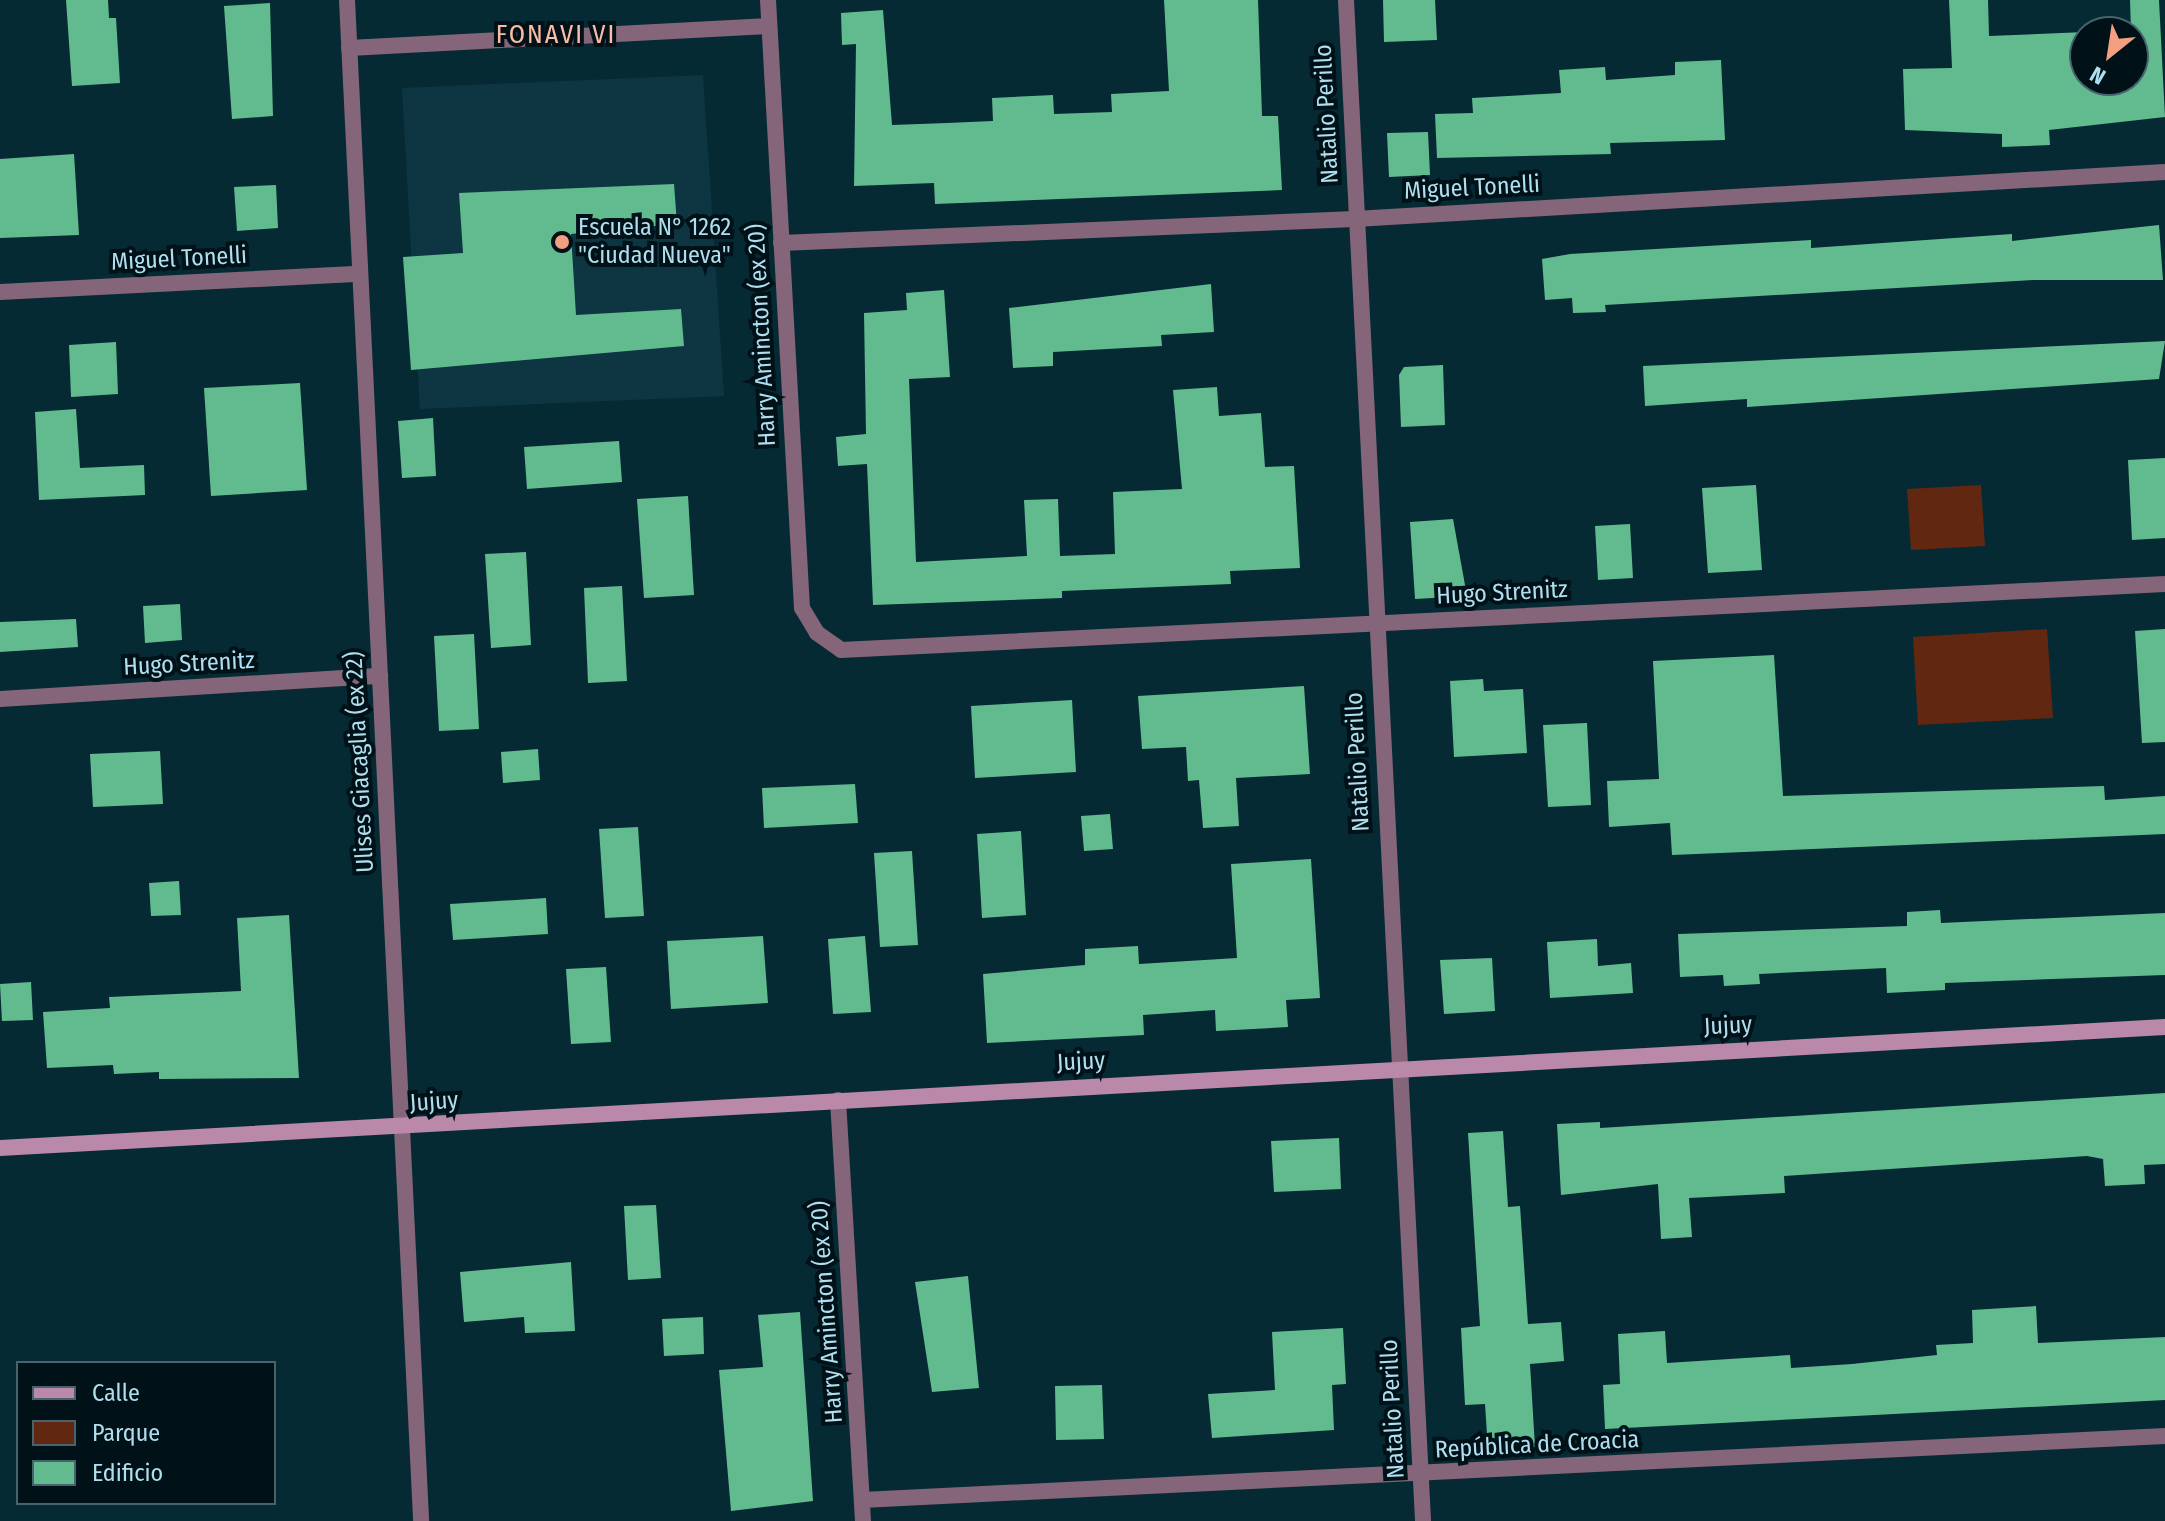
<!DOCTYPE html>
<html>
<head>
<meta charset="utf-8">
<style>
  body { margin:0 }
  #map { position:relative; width:2165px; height:1521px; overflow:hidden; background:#062a34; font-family:"Fira Sans Condensed",sans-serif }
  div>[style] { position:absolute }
  .built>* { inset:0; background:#0d3642 }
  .green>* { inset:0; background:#622710 }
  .building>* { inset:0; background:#62bb8f }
  .minor>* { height:16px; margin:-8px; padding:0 8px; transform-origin:8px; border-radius:8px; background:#846579 }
  .secondary>* { height:16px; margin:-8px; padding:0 8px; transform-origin:8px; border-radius:8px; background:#ba89a9 }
  .dots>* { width:22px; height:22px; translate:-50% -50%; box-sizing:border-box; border:4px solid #001118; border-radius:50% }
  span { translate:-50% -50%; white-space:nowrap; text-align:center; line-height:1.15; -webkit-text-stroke:8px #001118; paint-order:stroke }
  .street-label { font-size:24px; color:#afdfef }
  .poi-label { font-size:24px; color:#afdfef }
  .left { translate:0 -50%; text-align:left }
  .neighbourhood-label { font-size:26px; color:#fbbca5; letter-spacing:2px }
  .legend { position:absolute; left:16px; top:1361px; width:260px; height:144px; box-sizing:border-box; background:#001118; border:2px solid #46636e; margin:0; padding:10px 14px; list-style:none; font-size:24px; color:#afdfef }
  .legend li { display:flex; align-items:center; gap:16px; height:40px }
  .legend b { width:40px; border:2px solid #46636e }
  .north { position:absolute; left:2069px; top:16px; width:80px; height:80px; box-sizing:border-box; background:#001118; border:2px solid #46636e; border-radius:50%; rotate:210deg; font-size:22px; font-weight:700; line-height:32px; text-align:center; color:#afdfef }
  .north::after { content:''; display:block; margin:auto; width:28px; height:36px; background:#f39f82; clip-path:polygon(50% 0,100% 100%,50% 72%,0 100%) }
</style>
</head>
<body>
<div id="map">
  <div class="built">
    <i style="clip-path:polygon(703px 75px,724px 396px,420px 409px,402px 88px)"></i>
  </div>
  <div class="green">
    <i style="clip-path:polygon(1981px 485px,1985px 546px,1911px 550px,1907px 489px)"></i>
    <i style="clip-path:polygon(2047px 629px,2053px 718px,1918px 725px,1913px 637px)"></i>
  </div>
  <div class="building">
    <i style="clip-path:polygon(66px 0,108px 0,109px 18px,116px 18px,120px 83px,72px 86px)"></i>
    <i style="clip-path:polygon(1164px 0,1258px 0,1262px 116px,1278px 116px,1282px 190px,935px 204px,934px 183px,854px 186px,856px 44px,842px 45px,841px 13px,883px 10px,892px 125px,947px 123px,993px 121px,992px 98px,1053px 95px,1054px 114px,1112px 112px,1111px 94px,1169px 91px)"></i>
    <i style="clip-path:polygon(1383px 0,1435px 0,1437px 40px,1384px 42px)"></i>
    <i style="clip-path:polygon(1949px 0,1988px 0,1989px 36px,2085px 32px,2085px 80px,2133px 80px,2133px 32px,2101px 32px,2131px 31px,2130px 0,2159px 0,2165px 117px,2049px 130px,2050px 145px,2002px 147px,2002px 134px,1905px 130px,1903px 69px,1952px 68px)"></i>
    <i style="clip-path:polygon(270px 3px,273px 116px,232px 119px,224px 6px)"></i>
    <i style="clip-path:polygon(1721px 60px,1725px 140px,1610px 143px,1611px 154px,1437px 158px,1435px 114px,1473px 113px,1472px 98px,1561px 93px,1559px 70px,1605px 67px,1606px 80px,1675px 75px,1675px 62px)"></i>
    <i style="clip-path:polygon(1428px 132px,1430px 175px,1389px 177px,1387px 133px)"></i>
    <i style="clip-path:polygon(74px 154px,79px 235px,0 238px,0 159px)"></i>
    <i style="clip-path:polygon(674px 184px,677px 224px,571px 234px,576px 315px,681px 309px,684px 346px,411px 370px,403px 257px,463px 253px,459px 193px)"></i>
    <i style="clip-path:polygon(276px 185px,278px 228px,237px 231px,234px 187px)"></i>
    <i style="clip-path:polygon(2159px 225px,2163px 280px,2033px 280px,1605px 305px,1606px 312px,1573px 313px,1572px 298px,1545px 300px,1542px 259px,1570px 254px,1811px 240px,1811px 248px,2012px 234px,2012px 241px)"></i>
    <i style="clip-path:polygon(1211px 284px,1214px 332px,1161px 335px,1162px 346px,1053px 352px,1053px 366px,1013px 368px,1009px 308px)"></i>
    <i style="clip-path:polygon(944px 290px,950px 377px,909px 379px,916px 562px,1027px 556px,1024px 500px,1058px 499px,1060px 556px,1115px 554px,1113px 492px,1182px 489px,1173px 390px,1217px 387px,1219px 416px,1261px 413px,1265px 467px,1294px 466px,1300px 568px,1230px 571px,1231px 584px,1062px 591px,1062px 598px,873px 605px,867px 464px,838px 466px,836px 437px,866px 434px,864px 313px,907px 310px,906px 293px)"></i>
    <i style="clip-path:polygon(2165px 341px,2159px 379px,1747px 407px,1747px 399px,1645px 406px,1643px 366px)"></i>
    <i style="clip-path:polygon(116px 342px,118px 394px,71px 397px,69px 345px)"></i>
    <i style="clip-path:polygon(1443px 365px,1445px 425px,1401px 427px,1399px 375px,1404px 367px)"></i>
    <i style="clip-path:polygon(300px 383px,307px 490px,211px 496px,204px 388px)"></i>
    <i style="clip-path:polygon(76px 409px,80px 468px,144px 465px,145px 495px,39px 500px,35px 412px)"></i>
    <i style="clip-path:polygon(433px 418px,436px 476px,402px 478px,398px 421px)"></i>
    <i style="clip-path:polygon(619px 441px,622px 482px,527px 489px,524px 447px)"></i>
    <i style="clip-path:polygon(2165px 458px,2165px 538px,2132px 540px,2128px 460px)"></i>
    <i style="clip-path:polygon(1756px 485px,1762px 570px,1708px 573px,1702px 488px)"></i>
    <i style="clip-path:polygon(688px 496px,694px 595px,644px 598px,637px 499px)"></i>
    <i style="clip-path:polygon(1453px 519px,1467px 596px,1415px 599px,1410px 522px)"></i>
    <i style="clip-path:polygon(1630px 524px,1633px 578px,1598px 580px,1595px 526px)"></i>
    <i style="clip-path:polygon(526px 552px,531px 645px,491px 648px,485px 554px)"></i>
    <i style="clip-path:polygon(622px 586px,627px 681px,588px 683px,584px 588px)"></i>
    <i style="clip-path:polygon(180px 604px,182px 640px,145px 643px,143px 606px)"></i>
    <i style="clip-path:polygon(76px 619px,78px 647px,0 652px,0 622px)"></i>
    <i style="clip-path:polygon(2165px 629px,2165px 742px,2142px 743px,2135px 631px)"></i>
    <i style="clip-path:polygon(474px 634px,479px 729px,439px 731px,434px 636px)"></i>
    <i style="clip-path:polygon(1774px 655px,1783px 796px,2104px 786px,2105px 800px,2165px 796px,2165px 834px,1672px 855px,1670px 823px,1609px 827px,1607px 781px,1659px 779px,1653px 661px)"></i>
    <i style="clip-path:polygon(1483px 679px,1484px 691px,1523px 689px,1527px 753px,1454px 757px,1450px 681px)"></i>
    <i style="clip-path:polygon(1304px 686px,1310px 774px,1236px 778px,1239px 826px,1203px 828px,1199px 780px,1188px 781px,1186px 747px,1142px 749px,1138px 696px)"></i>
    <i style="clip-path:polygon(1072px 700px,1076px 772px,975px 778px,971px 706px)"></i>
    <i style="clip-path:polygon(1587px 723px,1591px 805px,1548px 807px,1543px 725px)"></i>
    <i style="clip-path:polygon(538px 749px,540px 780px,503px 783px,501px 752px)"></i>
    <i style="clip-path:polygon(160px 751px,163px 804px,93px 807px,90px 754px)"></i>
    <i style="clip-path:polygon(855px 784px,858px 823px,764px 828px,762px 788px)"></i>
    <i style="clip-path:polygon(1110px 814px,1113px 849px,1084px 851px,1081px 816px)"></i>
    <i style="clip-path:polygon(638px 827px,644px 916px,605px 918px,599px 829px)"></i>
    <i style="clip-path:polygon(1021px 831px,1026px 915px,982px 918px,977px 834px)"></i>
    <i style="clip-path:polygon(912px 851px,918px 945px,880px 947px,874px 853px)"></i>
    <i style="clip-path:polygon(1311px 859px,1320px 998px,1286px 1000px,1288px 1027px,1216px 1031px,1215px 1010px,1143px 1015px,1144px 1035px,987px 1043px,983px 974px,1085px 965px,1085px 949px,1138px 946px,1139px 964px,1237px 958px,1231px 864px)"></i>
    <i style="clip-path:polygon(179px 881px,181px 915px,151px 916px,149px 883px)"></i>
    <i style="clip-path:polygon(546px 898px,548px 934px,453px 940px,450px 904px)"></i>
    <i style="clip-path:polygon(1940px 910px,1941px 923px,2165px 913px,2165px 975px,1945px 983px,1945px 990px,1887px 993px,1886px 968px,1759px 974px,1760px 984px,1724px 986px,1723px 975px,1680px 977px,1678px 934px,1907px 926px,1907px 912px)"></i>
    <i style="clip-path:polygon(289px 915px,299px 1078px,159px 1079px,159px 1072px,114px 1074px,113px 1065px,47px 1068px,43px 1012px,110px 1008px,109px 997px,241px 991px,237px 918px)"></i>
    <i style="clip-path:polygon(763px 936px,768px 1003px,671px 1009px,667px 941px)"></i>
    <i style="clip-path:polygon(865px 936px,871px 1012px,833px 1014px,828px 939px)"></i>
    <i style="clip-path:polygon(1597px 939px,1598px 966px,1631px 963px,1633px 993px,1550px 998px,1547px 942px)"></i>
    <i style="clip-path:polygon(1492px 958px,1495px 1011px,1444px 1014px,1440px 960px)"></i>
    <i style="clip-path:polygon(606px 967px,611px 1042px,571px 1044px,566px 969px)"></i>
    <i style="clip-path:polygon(31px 982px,33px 1020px,2px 1021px,0 984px)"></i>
    <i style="clip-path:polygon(2165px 1093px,2165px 1164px,2144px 1165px,2145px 1184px,2105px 1186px,2103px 1159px,2087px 1156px,1784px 1176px,1785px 1193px,1689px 1198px,1692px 1237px,1661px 1239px,1658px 1184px,1561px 1195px,1557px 1124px,1600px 1122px,1600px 1128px)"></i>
    <i style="clip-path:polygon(1503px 1131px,1508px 1207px,1520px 1206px,1528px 1324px,1561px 1322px,1564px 1361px,1530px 1364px,1535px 1447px,1488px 1450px,1485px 1404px,1465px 1405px,1461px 1328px,1480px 1326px,1468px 1133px)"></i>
    <i style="clip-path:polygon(1339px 1138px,1341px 1189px,1274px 1192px,1271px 1141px)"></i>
    <i style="clip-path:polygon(656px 1205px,661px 1278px,628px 1280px,624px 1206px)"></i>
    <i style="clip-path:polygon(571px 1262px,575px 1331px,525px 1333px,524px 1317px,464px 1322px,460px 1272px)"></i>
    <i style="clip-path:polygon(968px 1276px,979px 1388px,932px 1392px,915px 1282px)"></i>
    <i style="clip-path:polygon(2036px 1306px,2038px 1343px,2165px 1337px,2165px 1400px,1605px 1429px,1603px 1385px,1620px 1384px,1618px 1334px,1665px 1331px,1667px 1363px,1790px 1355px,1791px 1368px,1852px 1364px,1937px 1355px,1936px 1345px,1973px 1343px,1972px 1310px)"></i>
    <i style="clip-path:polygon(800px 1312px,813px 1501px,731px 1511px,719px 1370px,763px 1367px,758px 1315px)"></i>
    <i style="clip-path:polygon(703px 1317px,704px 1354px,664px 1356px,662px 1319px)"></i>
    <i style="clip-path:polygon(1343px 1328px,1346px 1384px,1332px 1385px,1334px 1430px,1212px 1438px,1208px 1394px,1275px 1390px,1272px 1332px)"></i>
    <i style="clip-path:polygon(1102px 1385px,1104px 1439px,1056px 1440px,1055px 1386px)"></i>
  </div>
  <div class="minor">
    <i style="left:347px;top:0;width:1523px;rotate:87.21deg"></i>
    <i style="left:768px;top:0;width:609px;rotate:86.8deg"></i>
    <i style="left:802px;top:608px;width:29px;rotate:59deg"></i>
    <i style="left:817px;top:633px;width:29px;rotate:35deg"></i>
    <i style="left:841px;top:650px;width:1326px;rotate:-2.85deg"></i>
    <i style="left:1346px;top:0;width:1523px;rotate:87.1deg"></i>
    <i style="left:349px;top:48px;width:420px;rotate:-3deg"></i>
    <i style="left:781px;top:243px;width:575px;rotate:-2.39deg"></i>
    <i style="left:1355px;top:219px;width:811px;rotate:-3.32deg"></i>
    <i style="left:0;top:292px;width:360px;rotate:-2.9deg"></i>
    <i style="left:0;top:699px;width:381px;rotate:-3.5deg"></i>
    <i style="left:838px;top:1100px;width:422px;rotate:86.6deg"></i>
    <i style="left:862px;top:1500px;width:1305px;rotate:-2.81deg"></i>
  </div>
  <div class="secondary">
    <i style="left:0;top:1148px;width:2168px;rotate:-3.2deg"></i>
  </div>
  <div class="dots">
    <i style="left:562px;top:242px;background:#f39f82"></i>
  </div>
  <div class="street-label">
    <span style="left:1327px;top:114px;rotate:-93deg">Natalio Perillo</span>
    <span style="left:1472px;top:188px;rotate:-3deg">Miguel Tonelli</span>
    <span style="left:179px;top:259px;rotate:-3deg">Miguel Tonelli</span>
    <span style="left:762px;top:335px;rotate:-93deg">Harry Amincton (ex 20)</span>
    <span style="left:1502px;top:593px;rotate:-3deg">Hugo Strenitz</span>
    <span style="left:189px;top:664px;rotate:-3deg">Hugo Strenitz</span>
    <span style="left:360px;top:762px;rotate:-93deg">Ulises Giacaglia (ex 22)</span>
    <span style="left:1358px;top:762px;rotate:-93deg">Natalio Perillo</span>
    <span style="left:1728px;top:1026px;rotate:-3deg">Jujuy</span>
    <span style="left:1081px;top:1062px;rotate:-3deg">Jujuy</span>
    <span style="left:434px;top:1102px;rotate:-4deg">Jujuy</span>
    <span style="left:827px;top:1312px;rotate:-94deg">Harry Amincton (ex 20)</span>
    <span style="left:1393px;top:1409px;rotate:-93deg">Natalio Perillo</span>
    <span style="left:1537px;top:1445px;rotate:-3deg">República de Croacia</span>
  </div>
  <div class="poi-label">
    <span class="left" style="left:578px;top:242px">Escuela N° 1262<br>"Ciudad Nueva"</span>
  </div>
  <div class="neighbourhood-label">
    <span style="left:556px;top:35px">FONAVI VI</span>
  </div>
  <ul class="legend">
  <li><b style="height:10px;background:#ba89a9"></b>Calle</li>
  <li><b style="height:22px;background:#622710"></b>Parque</li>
  <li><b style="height:22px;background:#62bb8f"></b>Edificio</li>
  </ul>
  <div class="north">N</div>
</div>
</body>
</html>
